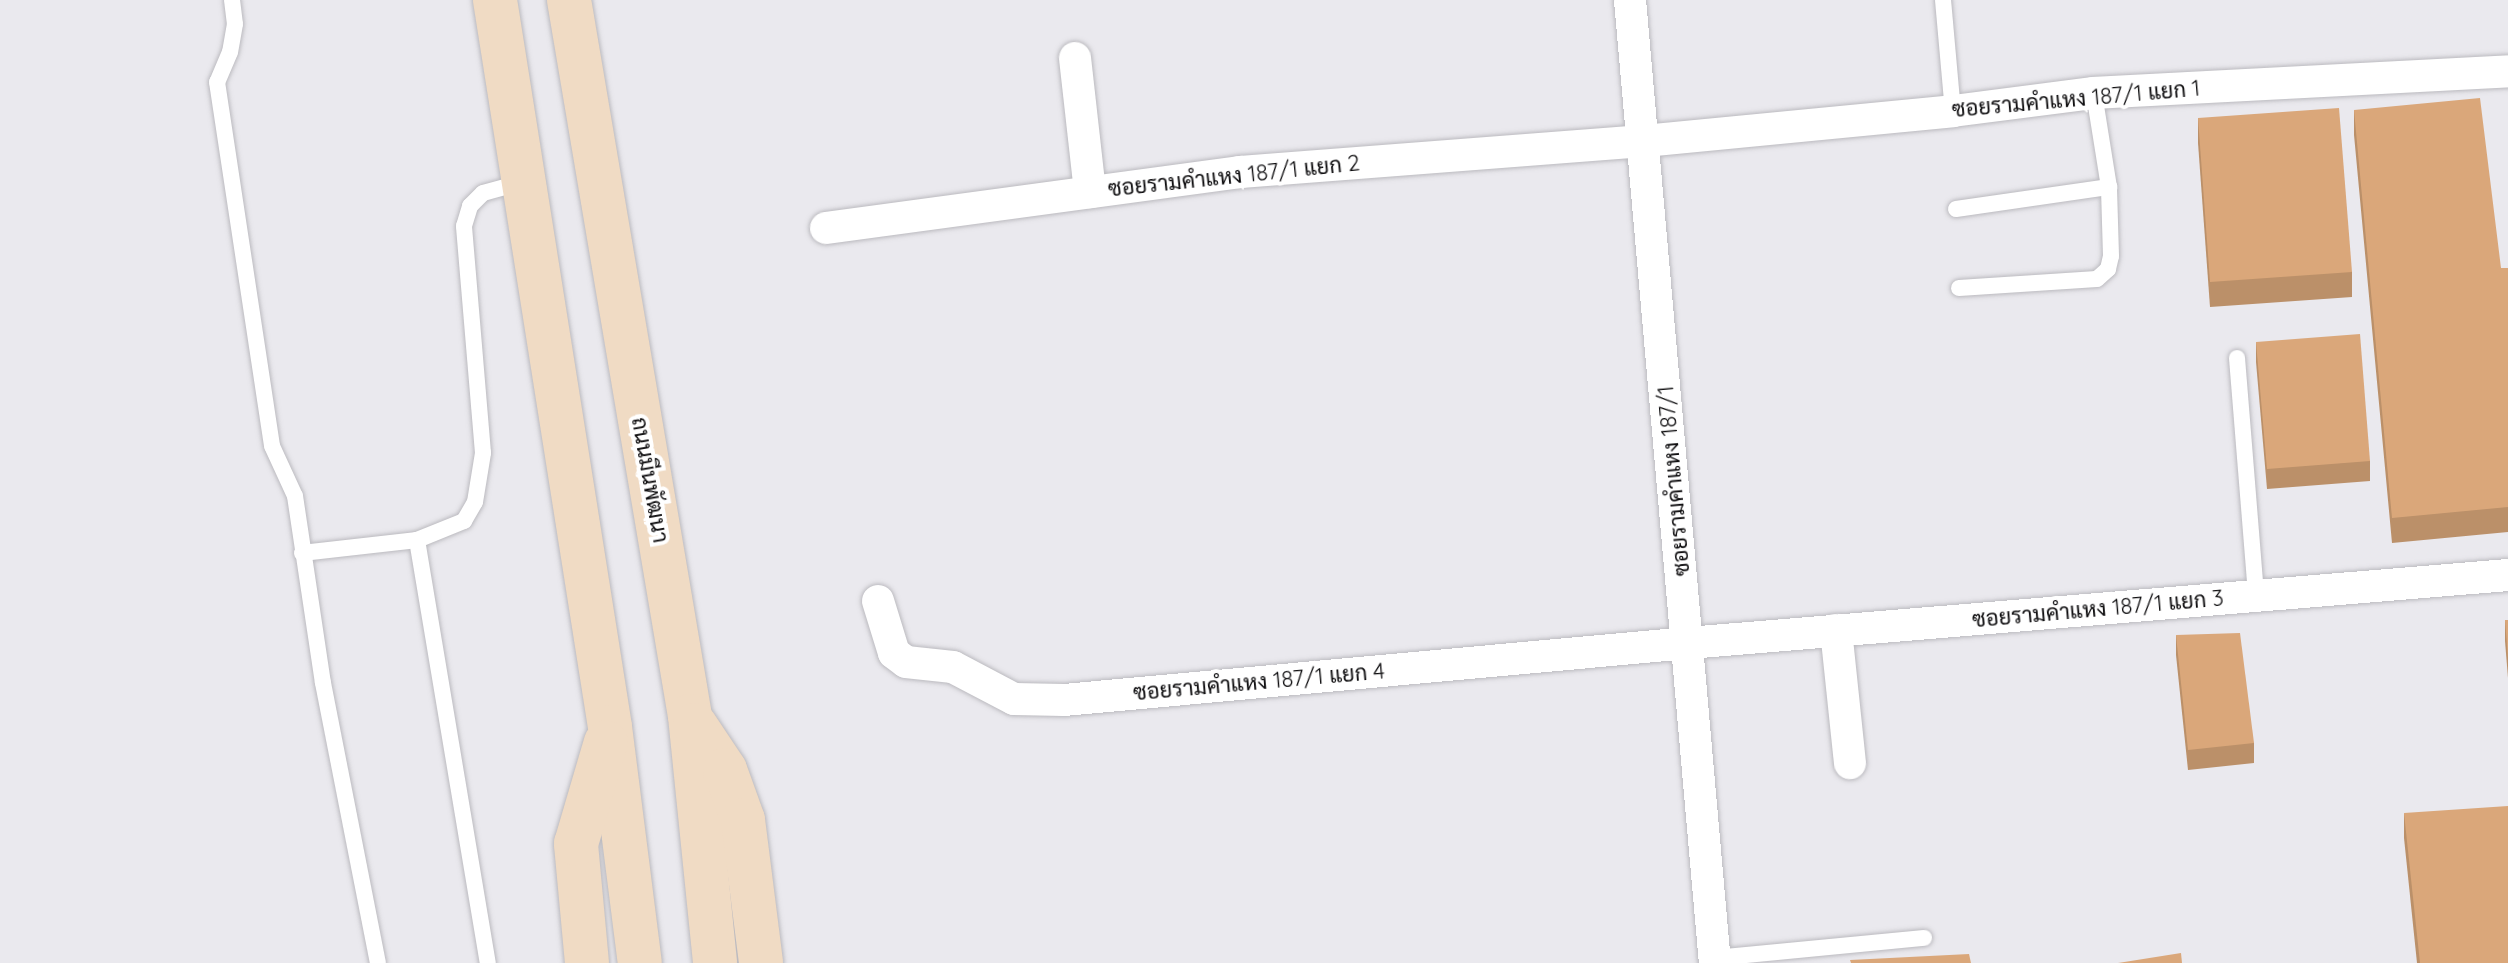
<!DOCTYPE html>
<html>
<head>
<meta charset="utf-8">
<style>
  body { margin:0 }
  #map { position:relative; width:2508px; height:963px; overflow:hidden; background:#eae9ee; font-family:Quicksand,Sarabun,sans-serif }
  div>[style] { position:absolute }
  .roads { filter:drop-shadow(0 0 2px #bbbabf) drop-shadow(0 0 2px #bbbabf) }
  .lane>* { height:16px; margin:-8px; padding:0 8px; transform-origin:8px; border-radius:8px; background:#fff }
  .street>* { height:32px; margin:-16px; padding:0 16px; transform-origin:16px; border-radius:16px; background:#fff }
  .secondary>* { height:44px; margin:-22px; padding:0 22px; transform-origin:22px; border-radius:22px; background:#f0dbc4 }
  .wall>* { inset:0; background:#bb9069 }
  .building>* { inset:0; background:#daa77a }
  span { translate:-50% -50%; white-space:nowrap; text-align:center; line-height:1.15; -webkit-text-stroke:8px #fff; paint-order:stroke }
  .street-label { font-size:22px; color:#0d0c0e }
</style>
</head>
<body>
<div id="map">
  <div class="roads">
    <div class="lane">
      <i style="left:232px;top:0;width:24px;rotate:83deg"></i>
      <i style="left:235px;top:24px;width:28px;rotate:100deg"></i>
      <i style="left:230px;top:52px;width:33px;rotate:113deg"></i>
      <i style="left:217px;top:82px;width:368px;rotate:81.4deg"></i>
      <i style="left:272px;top:446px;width:55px;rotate:65.3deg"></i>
      <i style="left:295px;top:496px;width:189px;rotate:81.5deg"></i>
      <i style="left:323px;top:683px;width:285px;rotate:78.9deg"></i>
      <i style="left:1943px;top:0;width:111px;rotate:84.9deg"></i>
      <i style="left:1956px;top:209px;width:155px;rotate:-8.2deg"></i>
      <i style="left:1959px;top:288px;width:138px;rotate:-3.7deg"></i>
      <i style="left:2097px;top:279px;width:15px;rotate:-42deg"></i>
      <i style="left:2108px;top:269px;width:13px;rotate:-77deg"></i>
      <i style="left:2111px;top:256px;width:69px;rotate:-91.7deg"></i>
      <i style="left:2109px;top:187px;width:95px;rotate:-99.1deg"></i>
      <i style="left:2237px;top:358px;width:239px;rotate:85.4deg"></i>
      <i style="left:417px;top:540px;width:429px;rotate:80.5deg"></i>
      <i style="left:302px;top:553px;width:116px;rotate:-6.4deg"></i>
      <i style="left:417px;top:540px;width:51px;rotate:-22deg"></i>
      <i style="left:464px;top:521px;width:22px;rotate:-60deg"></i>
      <i style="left:475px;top:502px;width:50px;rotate:-80.7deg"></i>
      <i style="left:483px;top:453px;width:228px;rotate:-94.8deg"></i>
      <i style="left:464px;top:226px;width:21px;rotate:-73deg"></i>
      <i style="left:470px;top:206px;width:18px;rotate:-45deg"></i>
      <i style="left:483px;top:193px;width:41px;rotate:-15.4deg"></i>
      <i style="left:1715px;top:958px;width:210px;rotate:-5.5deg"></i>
    </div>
    <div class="street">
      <i style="left:1630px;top:0;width:967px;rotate:84.96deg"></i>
      <i style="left:1075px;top:58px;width:135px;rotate:83.6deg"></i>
      <i style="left:826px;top:228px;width:418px;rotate:-7.7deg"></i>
      <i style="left:1240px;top:172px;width:405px;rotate:-4.4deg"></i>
      <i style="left:1644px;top:141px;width:310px;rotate:-5.5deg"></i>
      <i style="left:1953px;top:111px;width:142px;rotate:-7.3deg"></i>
      <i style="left:2094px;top:93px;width:415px;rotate:-3deg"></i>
      <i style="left:878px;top:601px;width:54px;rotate:72.9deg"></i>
      <i style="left:894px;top:653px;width:15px;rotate:37deg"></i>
      <i style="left:906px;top:662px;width:47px;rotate:6.1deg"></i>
      <i style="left:953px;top:667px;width:69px;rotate:27.7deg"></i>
      <i style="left:1014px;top:699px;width:50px;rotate:1.1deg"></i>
      <i style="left:1064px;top:700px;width:627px;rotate:-5.22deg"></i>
      <i style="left:1688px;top:643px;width:823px;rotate:-4.74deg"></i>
      <i style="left:1836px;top:630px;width:134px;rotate:84deg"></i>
    </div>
    <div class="secondary">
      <i style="left:495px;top:0;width:736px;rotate:81.01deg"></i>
      <i style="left:610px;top:727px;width:238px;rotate:82.8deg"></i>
      <i style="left:569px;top:0;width:726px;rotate:80.41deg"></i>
      <i style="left:690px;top:716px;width:248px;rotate:84.2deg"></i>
      <i style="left:695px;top:725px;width:54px;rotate:56.3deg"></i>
      <i style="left:725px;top:770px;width:53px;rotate:70.2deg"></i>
      <i style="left:743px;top:820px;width:144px;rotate:82.8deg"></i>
      <i style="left:587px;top:963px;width:120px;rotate:-95.3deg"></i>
      <i style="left:576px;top:844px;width:106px;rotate:-73.6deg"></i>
    </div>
  </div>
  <div class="wall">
    <i style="clip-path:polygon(2354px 110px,2501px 268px,2508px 268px,2508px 532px,2392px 543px,2354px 135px)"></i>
    <i style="clip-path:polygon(2198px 118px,2352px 272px,2352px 297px,2210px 307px,2198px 143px)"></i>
    <i style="clip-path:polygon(2256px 342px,2370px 461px,2370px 481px,2267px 489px,2256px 362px)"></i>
    <i style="clip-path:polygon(2505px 620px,2508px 620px,2508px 678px,2505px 641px)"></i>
    <i style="clip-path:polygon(2176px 635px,2254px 743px,2254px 763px,2188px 770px,2176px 655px)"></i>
    <i style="clip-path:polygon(2404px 813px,2508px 963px,2417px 963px,2404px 838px)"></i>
  </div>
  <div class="building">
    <i style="clip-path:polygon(2480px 98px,2501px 268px,2508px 268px,2508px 507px,2392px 518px,2354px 110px)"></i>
    <i style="clip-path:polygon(2339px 108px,2352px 272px,2210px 282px,2198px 118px)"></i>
    <i style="clip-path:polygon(2360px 334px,2370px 461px,2267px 469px,2256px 342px)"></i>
    <i style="clip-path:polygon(2505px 620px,2508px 620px,2508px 658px)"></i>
    <i style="clip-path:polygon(2240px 633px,2254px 743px,2188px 750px,2176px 635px)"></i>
    <i style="clip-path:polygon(2508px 806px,2508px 963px,2420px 963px,2404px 813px)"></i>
    <i style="clip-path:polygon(2181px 953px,2182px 963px,2118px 963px)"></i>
    <i style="clip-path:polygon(1969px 954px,1971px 963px,1851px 963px,1850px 960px)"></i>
  </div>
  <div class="street-label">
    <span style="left:2076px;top:99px;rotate:-5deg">ซอยรามคำแหง 187/1 แยก 1</span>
    <span style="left:1234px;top:176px;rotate:-6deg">ซอยรามคำแหง 187/1 แยก 2</span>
    <span style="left:650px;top:480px;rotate:80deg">ถนนมีนพัฒนา</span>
    <span style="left:1674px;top:481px;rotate:-95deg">ซอยรามคำแหง 187/1</span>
    <span style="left:2098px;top:609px;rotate:-5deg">ซอยรามคำแหง 187/1 แยก 3</span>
    <span style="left:1259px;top:682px;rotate:-5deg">ซอยรามคำแหง 187/1 แยก 4</span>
  </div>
</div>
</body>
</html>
